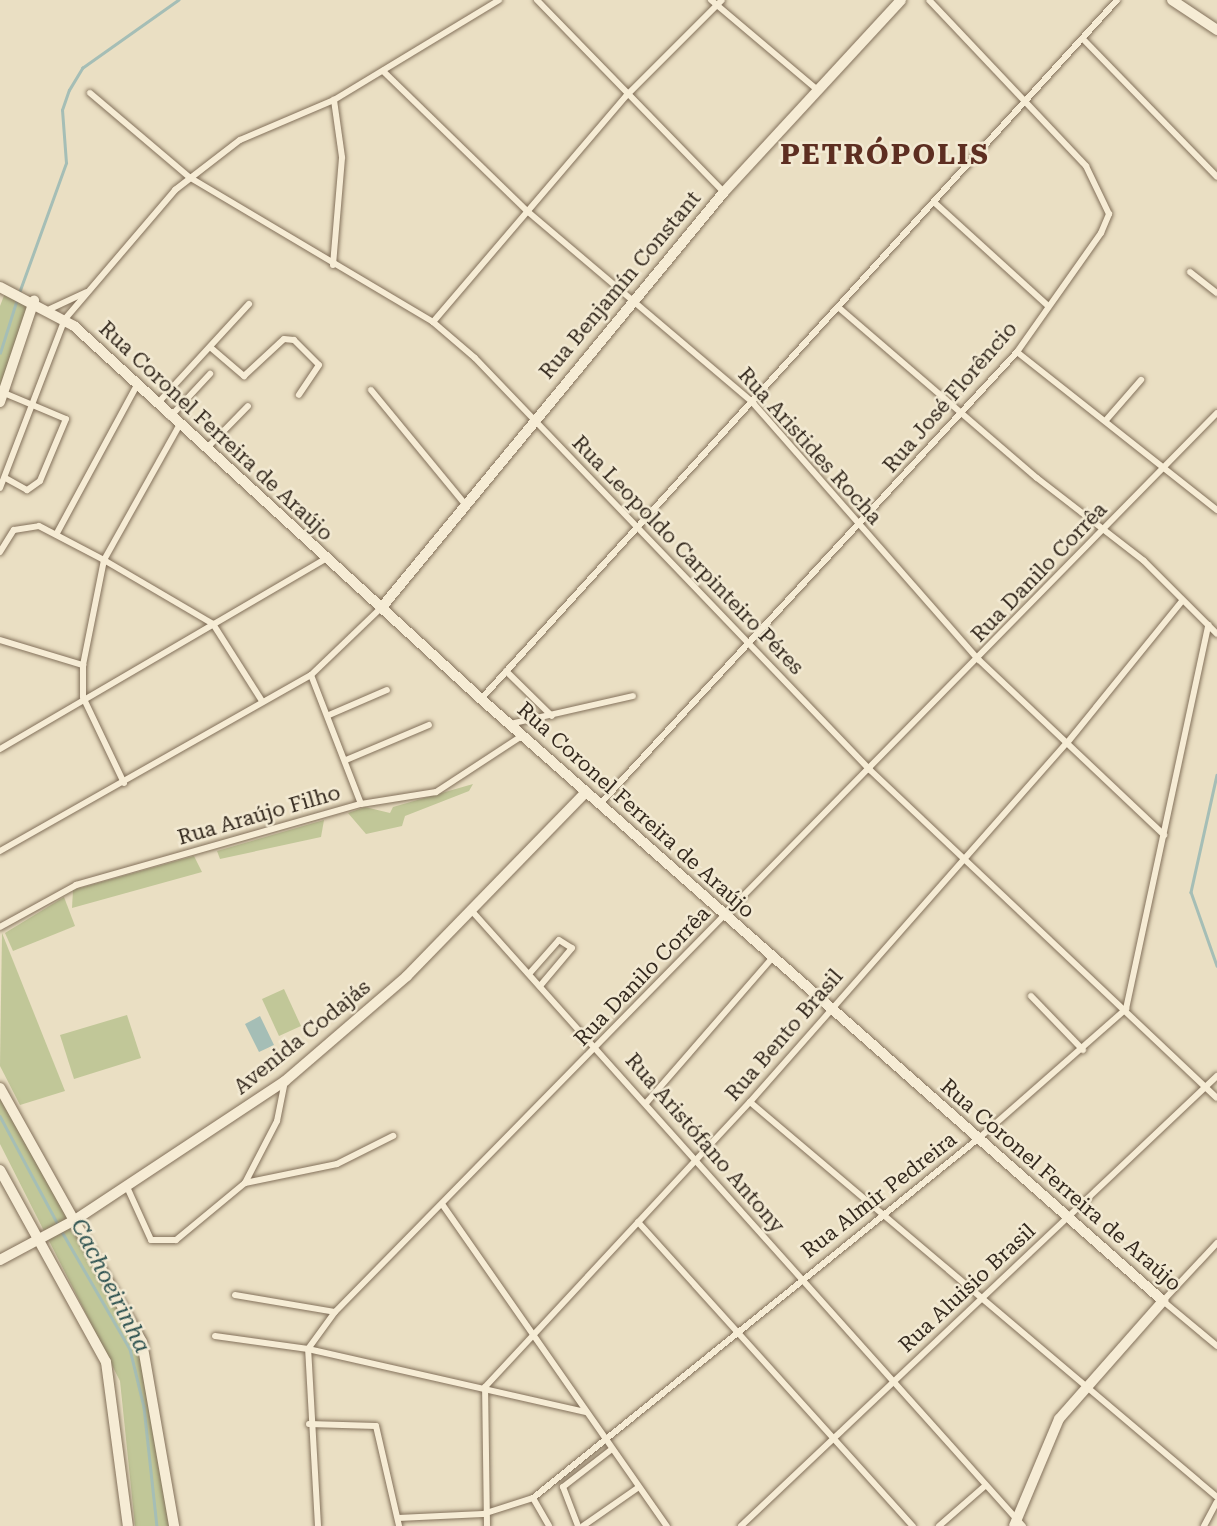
<!DOCTYPE html>
<html>
<head>
<meta charset="utf-8">
<style>
  body { margin:0 }
  #map { position:relative; width:1217px; height:1526px; overflow:hidden; background:#eadfc3; font-family:"Roboto Serif",serif }
  div>[style] { position:absolute }
  .green>* { inset:0; background:#c1c798 }
  .water>* { inset:0; background:#a5beb6 }
  .stream>* { height:2.5px; margin:-1.25px; padding:0 1.25px; transform-origin:1.25px; border-radius:1.25px; background:#a5beb6 }
  .roads { filter:drop-shadow(0 0 2px #83715b) drop-shadow(0 0 2px #83715b) }
  .street>* { height:6px; margin:-3px; padding:0 3px; transform-origin:3px; border-radius:3px; background:#f6ecd5 }
  .secondary>* { height:10px; margin:-5px; padding:0 5px; transform-origin:5px; border-radius:5px; background:#f6ecd5 }
  span { translate:-50% -50%; white-space:nowrap; text-align:center; line-height:1.15; -webkit-text-stroke:5px #f2e9d2; paint-order:stroke }
  .street-label { font-size:21px; color:#34291e }
  .water-label { font-size:23px; color:#2f5351; font-style:italic }
  .district-label { font-size:28px; color:#5d2e21; font-weight:700; letter-spacing:2px }
</style>
</head>
<body>
<div id="map">
  <div class="green">
    <i style="clip-path:polygon(5px 293px,29px 302px,0 388px,0 306px)"></i>
    <i style="clip-path:polygon(473px 784px,469px 791px,405px 816px,402px 826px,366px 834px,348px 813px,365px 807px,390px 813px,393px 807px)"></i>
    <i style="clip-path:polygon(324px 820px,321px 837px,220px 859px,217px 851px)"></i>
    <i style="clip-path:polygon(194px 856px,202px 872px,72px 908px,73px 890px)"></i>
    <i style="clip-path:polygon(64px 897px,75px 926px,13px 951px,5px 933px)"></i>
    <i style="clip-path:polygon(2px 933px,65px 1091px,20px 1105px,0 1066px)"></i>
    <i style="clip-path:polygon(284px 989px,301px 1026px,279px 1036px,262px 999px)"></i>
    <i style="clip-path:polygon(127px 1015px,141px 1058px,74px 1079px,60px 1035px)"></i>
    <i style="clip-path:polygon(0 1088px,139px 1341px,169px 1526px,135px 1526px,120px 1381px,0 1144px)"></i>
  </div>
  <div class="water">
    <i style="clip-path:polygon(260px 1016px,274px 1045px,259px 1052px,245px 1024px)"></i>
  </div>
  <div class="stream">
    <i style="left:19px;top:293px;width:138px;rotate:-70.1deg"></i>
    <i style="left:66px;top:163px;width:53px;rotate:-94.3deg"></i>
    <i style="left:62px;top:110px;width:21px;rotate:-71deg"></i>
    <i style="left:69px;top:90px;width:26px;rotate:-59deg"></i>
    <i style="left:82px;top:68px;width:118px;rotate:-35.3deg"></i>
    <i style="left:0;top:353px;width:57px;rotate:-72.5deg"></i>
    <i style="left:1217px;top:775px;width:120px;rotate:102.5deg"></i>
    <i style="left:1191px;top:892px;width:78px;rotate:70.6deg"></i>
    <i style="left:0;top:1116px;width:123px;rotate:61.8deg"></i>
    <i style="left:61px;top:1230px;width:138px;rotate:59.9deg"></i>
    <i style="left:130px;top:1349px;width:60px;rotate:76.4deg"></i>
    <i style="left:144px;top:1407px;width:120px;rotate:83.8deg"></i>
  </div>
  <div class="roads">
    <div class="street">
      <i style="left:537px;top:0;width:268px;rotate:45.8deg"></i>
      <i style="left:711px;top:0;width:136px;rotate:40.2deg"></i>
      <i style="left:1083px;top:39px;width:192px;rotate:45.8deg"></i>
      <i style="left:383px;top:71px;width:201px;rotate:44.2deg"></i>
      <i style="left:527px;top:211px;width:297px;rotate:40.3deg"></i>
      <i style="left:753px;top:403px;width:342px;rotate:48.7deg"></i>
      <i style="left:979px;top:660px;width:255px;rotate:43.4deg"></i>
      <i style="left:90px;top:93px;width:130px;rotate:40.3deg"></i>
      <i style="left:189px;top:177px;width:284px;rotate:30.7deg"></i>
      <i style="left:433px;top:322px;width:55px;rotate:40.6deg"></i>
      <i style="left:475px;top:358px;width:571px;rotate:46.21deg"></i>
      <i style="left:870px;top:770px;width:477px;rotate:43.4deg"></i>
      <i style="left:935px;top:203px;width:153px;rotate:42.3deg"></i>
      <i style="left:333px;top:265px;width:108px;rotate:-85.2deg"></i>
      <i style="left:342px;top:157px;width:58px;rotate:-98deg"></i>
      <i style="left:1190px;top:272px;width:34px;rotate:38deg"></i>
      <i style="left:838px;top:307px;width:262px;rotate:40.7deg"></i>
      <i style="left:1037px;top:478px;width:135px;rotate:37.8deg"></i>
      <i style="left:1144px;top:561px;width:103px;rotate:45deg"></i>
      <i style="left:50px;top:309px;width:40px;rotate:-25deg"></i>
      <i style="left:433px;top:322px;width:299px;rotate:-49.5deg"></i>
      <i style="left:627px;top:95px;width:134px;rotate:-45deg"></i>
      <i style="left:210px;top:347px;width:45px;rotate:40.5deg"></i>
      <i style="left:244px;top:376px;width:54px;rotate:-42.8deg"></i>
      <i style="left:284px;top:339px;width:10px;rotate:6deg"></i>
      <i style="left:294px;top:340px;width:35px;rotate:45deg"></i>
      <i style="left:319px;top:365px;width:36px;rotate:124deg"></i>
      <i style="left:1017px;top:352px;width:255px;rotate:38.3deg"></i>
      <i style="left:371px;top:390px;width:146px;rotate:50.5deg"></i>
      <i style="left:4px;top:393px;width:67px;rotate:22.8deg"></i>
      <i style="left:66px;top:419px;width:67px;rotate:112.8deg"></i>
      <i style="left:40px;top:481px;width:16px;rotate:145deg"></i>
      <i style="left:27px;top:490px;width:25px;rotate:-151deg"></i>
      <i style="left:157px;top:404px;width:136px;rotate:-47.4deg"></i>
      <i style="left:170px;top:417px;width:59px;rotate:-47.1deg"></i>
      <i style="left:1107px;top:419px;width:52px;rotate:-48.9deg"></i>
      <i style="left:206px;top:449px;width:60px;rotate:-45.7deg"></i>
      <i style="left:0;top:488px;width:181px;rotate:-69deg"></i>
      <i style="left:65px;top:319px;width:170px;rotate:-49.5deg"></i>
      <i style="left:175px;top:190px;width:82px;rotate:-37.6deg"></i>
      <i style="left:240px;top:140px;width:102px;rotate:-23.1deg"></i>
      <i style="left:334px;top:100px;width:193px;rotate:-31.2deg"></i>
      <i style="left:57px;top:533px;width:168px;rotate:-61.6deg"></i>
      <i style="left:0;top:552px;width:26px;rotate:-58deg"></i>
      <i style="left:14px;top:530px;width:25px;rotate:-9deg"></i>
      <i style="left:39px;top:526px;width:73px;rotate:27.6deg"></i>
      <i style="left:104px;top:560px;width:126px;rotate:30.4deg"></i>
      <i style="left:213px;top:624px;width:91px;rotate:57.5deg"></i>
      <i style="left:0;top:640px;width:87px;rotate:16.8deg"></i>
      <i style="left:506px;top:671px;width:64px;rotate:44.4deg"></i>
      <i style="left:311px;top:675px;width:138px;rotate:68.8deg"></i>
      <i style="left:481px;top:699px;width:945px;rotate:-47.7deg"></i>
      <i style="left:329px;top:715px;width:63px;rotate:-23.3deg"></i>
      <i style="left:510px;top:724px;width:126px;rotate:-12.8deg"></i>
      <i style="left:0;top:749px;width:376px;rotate:-30.3deg"></i>
      <i style="left:346px;top:760px;width:90px;rotate:-22.9deg"></i>
      <i style="left:124px;top:783px;width:95px;rotate:-115.5deg"></i>
      <i style="left:83px;top:697px;width:32px;rotate:-90deg"></i>
      <i style="left:83px;top:665px;width:107px;rotate:-78.7deg"></i>
      <i style="left:104px;top:560px;width:154px;rotate:-60.8deg"></i>
      <i style="left:599px;top:805px;width:616px;rotate:-47.3deg"></i>
      <i style="left:1017px;top:352px;width:146px;rotate:-54.8deg"></i>
      <i style="left:1101px;top:233px;width:21px;rotate:-67deg"></i>
      <i style="left:1109px;top:214px;width:53px;rotate:-115.6deg"></i>
      <i style="left:1086px;top:166px;width:228px;rotate:-133.4deg"></i>
      <i style="left:0;top:851px;width:357px;rotate:-29.5deg"></i>
      <i style="left:311px;top:675px;width:98px;rotate:-43.8deg"></i>
      <i style="left:471px;top:910px;width:827px;rotate:48.14deg"></i>
      <i style="left:0;top:927px;width:87px;rotate:-28.9deg"></i>
      <i style="left:76px;top:885px;width:296px;rotate:-15.9deg"></i>
      <i style="left:361px;top:804px;width:76px;rotate:-9.1deg"></i>
      <i style="left:436px;top:792px;width:104px;rotate:-33.2deg"></i>
      <i style="left:529px;top:974px;width:45px;rotate:-48.6deg"></i>
      <i style="left:559px;top:940px;width:15px;rotate:32deg"></i>
      <i style="left:572px;top:948px;width:50px;rotate:130.1deg"></i>
      <i style="left:1031px;top:996px;width:75px;rotate:46.1deg"></i>
      <i style="left:647px;top:1102px;width:192px;rotate:-49deg"></i>
      <i style="left:750px;top:1102px;width:612px;rotate:40.23deg"></i>
      <i style="left:245px;top:1183px;width:94px;rotate:-11.7deg"></i>
      <i style="left:337px;top:1164px;width:63px;rotate:-26.6deg"></i>
      <i style="left:127px;top:1187px;width:58px;rotate:65.6deg"></i>
      <i style="left:151px;top:1240px;width:25px"></i>
      <i style="left:176px;top:1240px;width:89px;rotate:-39.6deg"></i>
      <i style="left:245px;top:1183px;width:70px;rotate:-62.7deg"></i>
      <i style="left:277px;top:1121px;width:41px;rotate:-78.7deg"></i>
      <i style="left:442px;top:1204px;width:393px;rotate:55.1deg"></i>
      <i style="left:638px;top:1222px;width:410px;rotate:47.9deg"></i>
      <i style="left:1217px;top:1243px;width:79px;rotate:133deg"></i>
      <i style="left:1163px;top:1301px;width:70px;rotate:39.8deg"></i>
      <i style="left:235px;top:1295px;width:101px;rotate:9.6deg"></i>
      <i style="left:215px;top:1336px;width:94px;rotate:8deg"></i>
      <i style="left:308px;top:1349px;width:285px;rotate:12.8deg"></i>
      <i style="left:309px;top:1424px;width:67px;rotate:1.7deg"></i>
      <i style="left:376px;top:1426px;width:103px;rotate:77deg"></i>
      <i style="left:533px;top:1498px;width:32px;rotate:60deg"></i>
      <i style="left:398px;top:1518px;width:85px;rotate:-2.7deg"></i>
      <i style="left:483px;top:1514px;width:52px;rotate:-17.7deg"></i>
      <i style="left:533px;top:1498px;width:573px;rotate:-38.91deg"></i>
      <i style="left:979px;top:1138px;width:196px;rotate:-41.3deg"></i>
      <i style="left:1126px;top:1009px;width:393px;rotate:-77.9deg"></i>
      <i style="left:318px;top:1526px;width:177px;rotate:-93.2deg"></i>
      <i style="left:308px;top:1349px;width:46px;rotate:-53.9deg"></i>
      <i style="left:335px;top:1312px;width:1259px;rotate:-45.55deg"></i>
      <i style="left:487px;top:1526px;width:139px;rotate:-90.8deg"></i>
      <i style="left:485px;top:1387px;width:389px;rotate:-47.1deg"></i>
      <i style="left:750px;top:1102px;width:479px;rotate:-48.6deg"></i>
      <i style="left:1067px;top:743px;width:183px;rotate:-51deg"></i>
      <i style="left:578px;top:1526px;width:42px;rotate:-111deg"></i>
      <i style="left:563px;top:1487px;width:62px;rotate:-37.8deg"></i>
      <i style="left:583px;top:1526px;width:68px;rotate:-34.9deg"></i>
      <i style="left:741px;top:1526px;width:655px;rotate:-43.39deg"></i>
      <i style="left:939px;top:1526px;width:62px;rotate:-41.1deg"></i>
      <i style="left:1204px;top:1526px;width:27px;rotate:-62deg"></i>
    </div>
    <div class="secondary">
      <i style="left:1172px;top:0;width:54px;rotate:33.7deg"></i>
      <i style="left:0;top:287px;width:84px;rotate:27.8deg"></i>
      <i style="left:74px;top:326px;width:552px;rotate:42.5deg"></i>
      <i style="left:481px;top:699px;width:910px;rotate:41.43deg"></i>
      <i style="left:1163px;top:1301px;width:157px;rotate:131.4deg"></i>
      <i style="left:1059px;top:1419px;width:116px;rotate:112.8deg"></i>
      <i style="left:0;top:402px;width:107px;rotate:-71.4deg"></i>
      <i style="left:382px;top:607px;width:538px;rotate:-50.51deg"></i>
      <i style="left:724px;top:192px;width:261px;rotate:-47.3deg"></i>
      <i style="left:0;top:1088px;width:291px;rotate:60.8deg"></i>
      <i style="left:142px;top:1342px;width:187px;rotate:80.1deg"></i>
      <i style="left:0;top:1170px;width:219px;rotate:61.1deg"></i>
      <i style="left:106px;top:1362px;width:165px;rotate:82.4deg"></i>
      <i style="left:0;top:1260px;width:85px;rotate:-28.1deg"></i>
      <i style="left:75px;top:1220px;width:252px;rotate:-33.5deg"></i>
      <i style="left:285px;top:1081px;width:161px;rotate:-40.7deg"></i>
      <i style="left:407px;top:976px;width:257px;rotate:-45.8deg"></i>
    </div>
  </div>
  <div class="street-label">
    <span style="left:620px;top:285px;rotate:-50deg">Rua Benjamín Constant</span>
    <span style="left:950px;top:397px;rotate:-49deg">Rua José Florêncio</span>
    <span style="left:216px;top:431px;rotate:43deg">Rua Coronel Ferreira de Araújo</span>
    <span style="left:810px;top:446px;rotate:48deg">Rua Aristides Rocha</span>
    <span style="left:688px;top:555px;rotate:46deg">Rua Leopoldo Carpinteiro Péres</span>
    <span style="left:1039px;top:572px;rotate:-46deg">Rua Danilo Corrêa</span>
    <span style="left:636px;top:810px;rotate:42deg">Rua Coronel Ferreira de Araújo</span>
    <span style="left:259px;top:815px;rotate:-16deg">Rua Araújo Filho</span>
    <span style="left:642px;top:976px;rotate:-46deg">Rua Danilo Corrêa</span>
    <span style="left:784px;top:1035px;rotate:-49deg">Rua Bento Brasil</span>
    <span style="left:302px;top:1037px;rotate:-39deg">Avenida Codajás</span>
    <span style="left:705px;top:1143px;rotate:49deg">Rua Aristófano Antony</span>
    <span style="left:1061px;top:1185px;rotate:41deg">Rua Coronel Ferreira de Araújo</span>
    <span style="left:879px;top:1195px;rotate:-38deg">Rua Almir Pedreira</span>
    <span style="left:967px;top:1288px;rotate:-43deg">Rua Aluisio Brasil</span>
  </div>
  <div class="water-label">
    <span style="left:110px;top:1286px;rotate:63deg">Cachoeirinha</span>
  </div>
  <div class="district-label">
    <span style="left:885px;top:155px">PETRÓPOLIS</span>
  </div>
</div>
</body>
</html>
